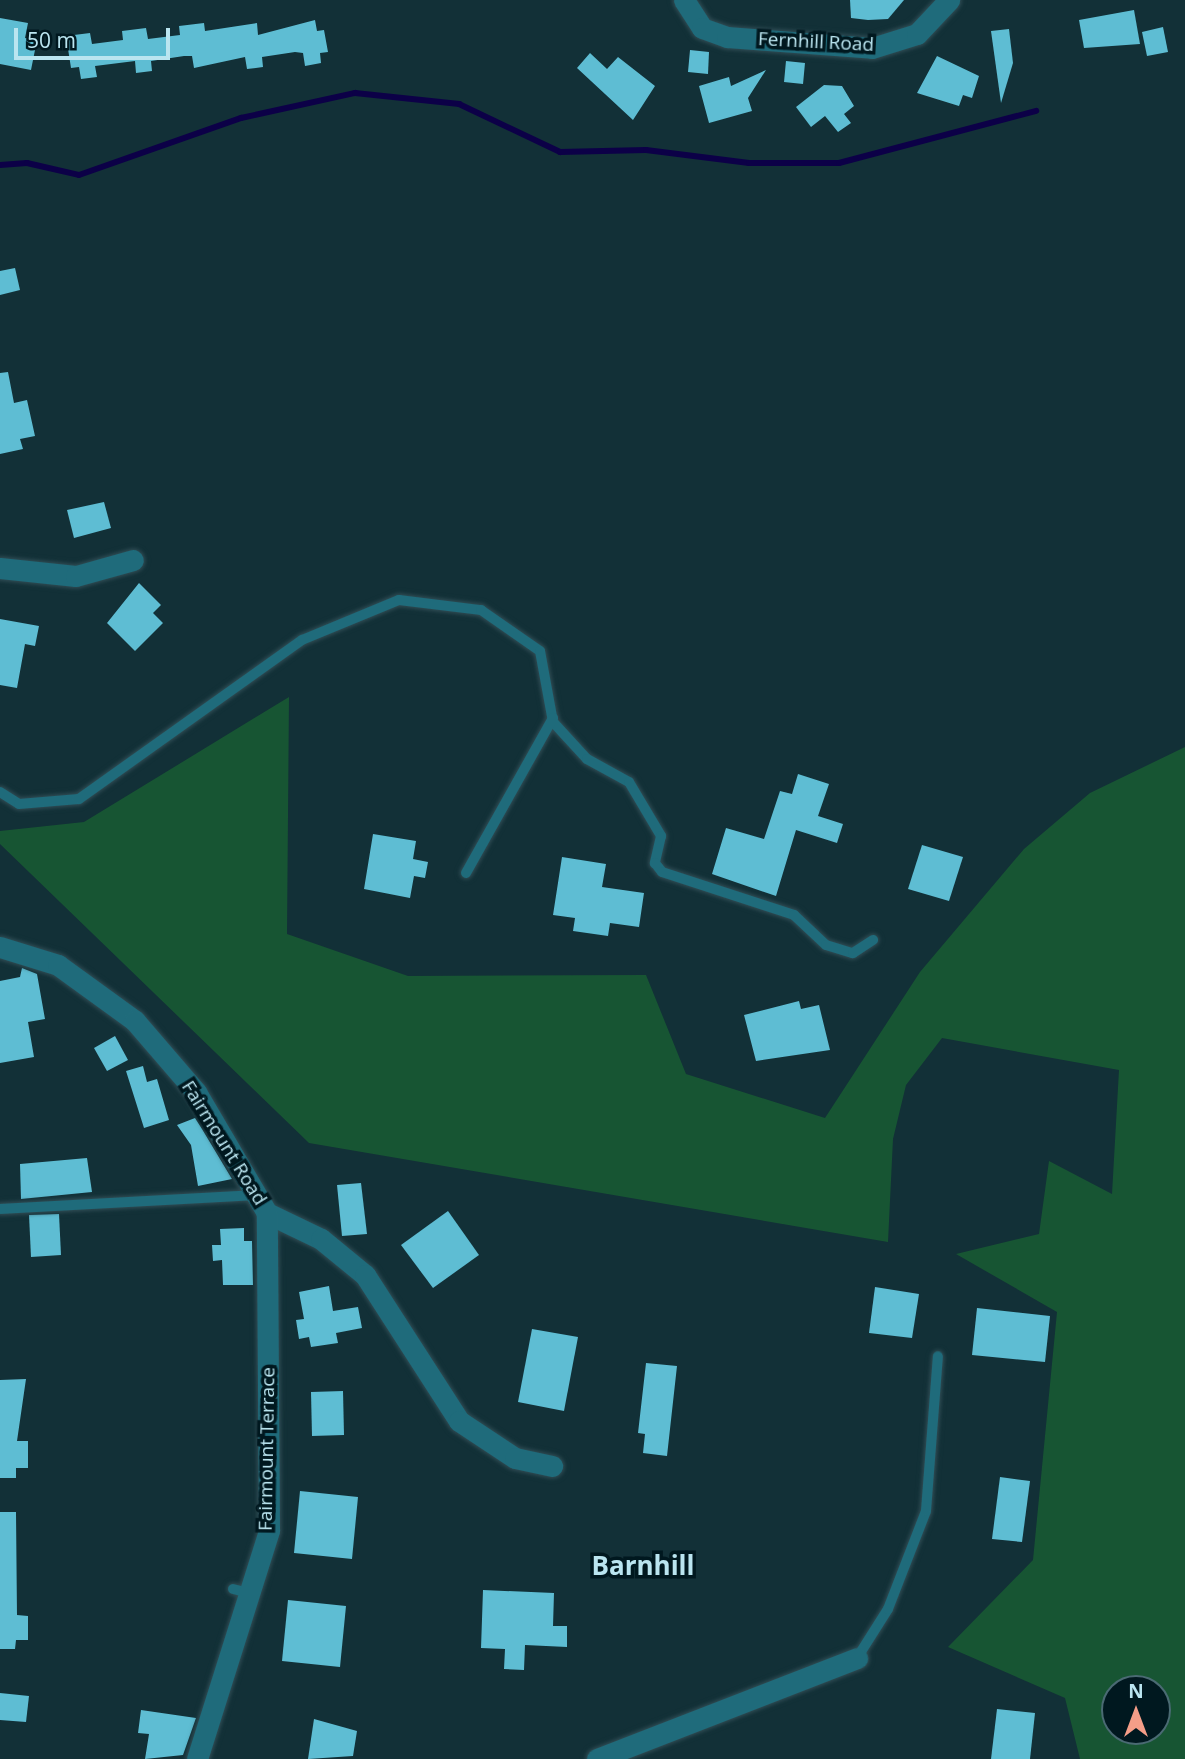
<!DOCTYPE html>
<html>
<head>
<meta charset="utf-8">
<style>
  body { margin:0 }
  #map { position:relative; width:1185px; height:1759px; overflow:hidden; background:#123037; font-family:"Open Sans",sans-serif }
  div>[style] { position:absolute }
  .green>* { inset:0; background:#175533 }
  .stream>* { height:6px; margin:-3px; padding:0 3px; transform-origin:3px; border-radius:3px; background:#0c0047 }
  .building>* { inset:0; background:#5ebdd3 }
  .roads { filter:drop-shadow(0 0 2px #304d55) drop-shadow(0 0 2px #304d55) }
  .lane>* { height:10px; margin:-5px; padding:0 5px; transform-origin:5px; border-radius:5px; background:#1f6b7b }
  .street>* { height:21px; margin:-10.5px; padding:0 10.5px; transform-origin:10.5px; border-radius:10.5px; background:#1f6b7b }
  span { translate:-50% -50%; white-space:nowrap; text-align:center; line-height:1.15; -webkit-text-stroke:7px #00181f; paint-order:stroke }
  .street-label { font-size:19px; color:#bae5f0 }
  .district-label { font-size:26px; color:#bae5f0; font-weight:700 }
  .north { position:absolute; left:1101px; top:1675px; width:70px; height:70px; box-sizing:border-box; background:#00181f; border:2px solid #4a6a73; border-radius:50%; rotate:0deg; font-size:19px; font-weight:700; line-height:28px; text-align:center; color:#bae5f0 }
  .north::after { content:''; display:block; margin:auto; width:24px; height:32px; background:#f49e88; clip-path:polygon(50% 0,100% 100%,50% 72%,0 100%) }
  .scale { position:absolute; left:14px; top:28px; width:156px; height:32px; box-sizing:border-box; border:4px solid #bae5f0; border-top:0; padding-left:9px; font-size:21px; line-height:24px; white-space:nowrap; color:#bae5f0; -webkit-text-stroke:5px #00181f; paint-order:stroke }
</style>
</head>
<body>
<div id="map">
  <div class="green">
    <i style="clip-path:polygon(evenodd,289px 697px,287px 934px,408px 976px,646px 975px,686px 1074px,825px 1118px,920px 972px,1024px 849px,1090px 793px,1185px 747px,1185px 1759px,1080px 1759px,1065px 1698px,948px 1647px,1033px 1560px,1057px 1312px,956px 1254px,1039px 1234px,1049px 1161px,1112px 1194px,1119px 1070px,942px 1038px,906px 1085px,893px 1139px,888px 1242px,309px 1143px,0 844px,0 831px,84px 822px,289px 697px,1157px 1689px,1157px 1731px,1115px 1731px,1115px 1689px,1157px 1689px)"></i>
  </div>
  <div class="stream">
    <i style="left:0;top:165px;width:27px;rotate:-4deg"></i>
    <i style="left:27px;top:163px;width:53px;rotate:13deg"></i>
    <i style="left:79px;top:175px;width:172px;rotate:-19.4deg"></i>
    <i style="left:241px;top:118px;width:117px;rotate:-12.4deg"></i>
    <i style="left:355px;top:93px;width:105px;rotate:6deg"></i>
    <i style="left:459px;top:104px;width:112px;rotate:25.4deg"></i>
    <i style="left:560px;top:152px;width:86px;rotate:-1.3deg"></i>
    <i style="left:646px;top:150px;width:104px;rotate:7.2deg"></i>
    <i style="left:749px;top:163px;width:90px"></i>
    <i style="left:839px;top:163px;width:204px;rotate:-14.8deg"></i>
  </div>
  <div class="building">
    <i style="clip-path:polygon(850px 0,904px 0,888px 19px,868px 20px,851px 18px)"></i>
    <i style="clip-path:polygon(1134px 10px,1140px 44px,1084px 48px,1079px 20px)"></i>
    <i style="clip-path:polygon(0 18px,28px 23px,25px 38px,37px 40px,31px 70px,0 64px)"></i>
    <i style="clip-path:polygon(315px 20px,317px 31px,324px 30px,328px 52px,320px 53px,321px 63px,305px 66px,303px 53px,295px 52px,262px 57px,263px 67px,247px 69px,245px 57px,194px 68px,192px 56px,184px 56px,151px 61px,152px 71px,136px 73px,135px 61px,95px 66px,97px 77px,81px 79px,79px 67px,71px 68px,66px 36px,90px 33px,92px 44px,123px 40px,122px 31px,146px 28px,148px 39px,180px 35px,179px 26px,204px 23px,205px 31px,257px 23px,258px 35px)"></i>
    <i style="clip-path:polygon(1163px 27px,1168px 52px,1147px 56px,1142px 32px)"></i>
    <i style="clip-path:polygon(1009px 29px,1013px 63px,1001px 103px,991px 31px)"></i>
    <i style="clip-path:polygon(690px 50px,709px 52px,708px 74px,688px 72px)"></i>
    <i style="clip-path:polygon(590px 53px,607px 69px,618px 57px,655px 86px,633px 120px,577px 68px)"></i>
    <i style="clip-path:polygon(937px 56px,979px 76px,972px 98px,963px 95px,959px 106px,917px 93px)"></i>
    <i style="clip-path:polygon(786px 61px,805px 63px,803px 84px,784px 82px)"></i>
    <i style="clip-path:polygon(766px 70px,748px 98px,752px 111px,709px 123px,699px 86px,729px 77px,731px 86px)"></i>
    <i style="clip-path:polygon(824px 85px,842px 86px,854px 106px,844px 114px,851px 123px,838px 132px,825px 116px,811px 127px,796px 107px)"></i>
    <i style="clip-path:polygon(15px 268px,20px 290px,0 295px,0 271px)"></i>
    <i style="clip-path:polygon(8px 372px,14px 403px,27px 400px,35px 436px,20px 439px,23px 449px,0 454px,0 373px)"></i>
    <i style="clip-path:polygon(104px 502px,111px 528px,74px 538px,67px 510px)"></i>
    <i style="clip-path:polygon(139px 583px,161px 605px,153px 613px,163px 623px,135px 651px,107px 623px)"></i>
    <i style="clip-path:polygon(0 619px,39px 626px,35px 646px,25px 644px,17px 688px,0 685px)"></i>
    <i style="clip-path:polygon(798px 774px,829px 784px,818px 816px,843px 824px,837px 843px,796px 830px,776px 896px,712px 874px,726px 828px,764px 839px,780px 791px,792px 794px)"></i>
    <i style="clip-path:polygon(373px 834px,416px 841px,413px 859px,428px 862px,425px 878px,414px 876px,410px 898px,364px 889px)"></i>
    <i style="clip-path:polygon(922px 845px,963px 857px,949px 901px,908px 889px)"></i>
    <i style="clip-path:polygon(562px 857px,606px 864px,602px 887px,644px 893px,639px 927px,610px 923px,608px 936px,573px 931px,575px 918px,553px 915px)"></i>
    <i style="clip-path:polygon(22px 968px,37px 974px,45px 1019px,28px 1022px,34px 1057px,0 1063px,0 981px,20px 977px)"></i>
    <i style="clip-path:polygon(799px 1001px,801px 1009px,819px 1005px,830px 1050px,756px 1061px,744px 1015px)"></i>
    <i style="clip-path:polygon(115px 1036px,128px 1060px,107px 1071px,94px 1048px)"></i>
    <i style="clip-path:polygon(143px 1066px,147px 1082px,157px 1079px,169px 1120px,144px 1128px,126px 1071px)"></i>
    <i style="clip-path:polygon(195px 1118px,202px 1129px,232px 1179px,198px 1186px,191px 1145px,177px 1125px)"></i>
    <i style="clip-path:polygon(87px 1158px,92px 1192px,21px 1199px,20px 1164px)"></i>
    <i style="clip-path:polygon(361px 1183px,367px 1234px,342px 1236px,337px 1185px)"></i>
    <i style="clip-path:polygon(448px 1211px,479px 1255px,433px 1288px,401px 1245px)"></i>
    <i style="clip-path:polygon(59px 1214px,61px 1255px,31px 1257px,29px 1215px)"></i>
    <i style="clip-path:polygon(244px 1228px,244px 1241px,252px 1241px,253px 1285px,223px 1285px,222px 1260px,213px 1261px,212px 1245px,221px 1245px,220px 1229px)"></i>
    <i style="clip-path:polygon(329px 1286px,333px 1311px,358px 1307px,362px 1328px,336px 1333px,338px 1343px,311px 1347px,309px 1337px,299px 1339px,296px 1320px,304px 1319px,299px 1292px)"></i>
    <i style="clip-path:polygon(875px 1287px,919px 1294px,912px 1338px,869px 1333px)"></i>
    <i style="clip-path:polygon(977px 1308px,1050px 1316px,1045px 1362px,972px 1355px)"></i>
    <i style="clip-path:polygon(532px 1329px,578px 1337px,564px 1411px,518px 1402px)"></i>
    <i style="clip-path:polygon(646px 1363px,677px 1366px,667px 1456px,643px 1453px,645px 1434px,638px 1433px)"></i>
    <i style="clip-path:polygon(26px 1379px,17px 1441px,28px 1441px,28px 1468px,16px 1468px,16px 1478px,0 1478px,0 1380px)"></i>
    <i style="clip-path:polygon(343px 1391px,344px 1435px,312px 1436px,311px 1392px)"></i>
    <i style="clip-path:polygon(1000px 1477px,1030px 1481px,1022px 1542px,992px 1539px)"></i>
    <i style="clip-path:polygon(300px 1491px,358px 1497px,352px 1559px,294px 1553px)"></i>
    <i style="clip-path:polygon(0 1512px,16px 1512px,17px 1615px,28px 1616px,28px 1640px,16px 1640px,15px 1649px,0 1649px)"></i>
    <i style="clip-path:polygon(483px 1590px,554px 1593px,553px 1626px,567px 1626px,567px 1647px,525px 1645px,524px 1670px,504px 1669px,505px 1649px,481px 1648px)"></i>
    <i style="clip-path:polygon(288px 1600px,346px 1606px,340px 1667px,282px 1661px)"></i>
    <i style="clip-path:polygon(0 1693px,29px 1696px,26px 1722px,0 1720px)"></i>
    <i style="clip-path:polygon(997px 1709px,1035px 1713px,1030px 1759px,991px 1759px)"></i>
    <i style="clip-path:polygon(141px 1710px,196px 1718px,183px 1755px,145px 1759px,149px 1734px,138px 1733px)"></i>
    <i style="clip-path:polygon(314px 1719px,357px 1731px,353px 1756px,308px 1759px)"></i>
  </div>
  <div class="roads">
    <div class="lane">
      <i style="left:0;top:792px;width:22px;rotate:32deg"></i>
      <i style="left:19px;top:804px;width:60px;rotate:-4.8deg"></i>
      <i style="left:79px;top:799px;width:274px;rotate:-35.5deg"></i>
      <i style="left:302px;top:640px;width:105px;rotate:-22.4deg"></i>
      <i style="left:399px;top:600px;width:83px;rotate:7deg"></i>
      <i style="left:481px;top:610px;width:72px;rotate:34.8deg"></i>
      <i style="left:540px;top:651px;width:72px;rotate:79.6deg"></i>
      <i style="left:553px;top:722px;width:50px;rotate:47.4deg"></i>
      <i style="left:587px;top:759px;width:48px;rotate:28.7deg"></i>
      <i style="left:629px;top:782px;width:63px;rotate:59.3deg"></i>
      <i style="left:661px;top:836px;width:28px;rotate:103deg"></i>
      <i style="left:655px;top:863px;width:11px;rotate:52deg"></i>
      <i style="left:662px;top:872px;width:139px;rotate:18deg"></i>
      <i style="left:794px;top:915px;width:44px;rotate:43.2deg"></i>
      <i style="left:826px;top:945px;width:28px;rotate:17deg"></i>
      <i style="left:853px;top:953px;width:24px;rotate:-33deg"></i>
      <i style="left:466px;top:873px;width:178px;rotate:-60.7deg"></i>
      <i style="left:0;top:1209px;width:257px;rotate:-3.1deg"></i>
      <i style="left:233px;top:1589px;width:16px;rotate:14deg"></i>
      <i style="left:857px;top:1658px;width:58px;rotate:-57.7deg"></i>
      <i style="left:888px;top:1609px;width:105px;rotate:-68.8deg"></i>
      <i style="left:926px;top:1511px;width:155px;rotate:-85.6deg"></i>
    </div>
    <div class="street">
      <i style="left:684px;top:0;width:33px;rotate:57deg"></i>
      <i style="left:702px;top:28px;width:27px;rotate:20deg"></i>
      <i style="left:727px;top:37px;width:145px;rotate:4.3deg"></i>
      <i style="left:872px;top:48px;width:47px;rotate:-17.3deg"></i>
      <i style="left:917px;top:34px;width:47px;rotate:-46.7deg"></i>
      <i style="left:0;top:568px;width:76px;rotate:6deg"></i>
      <i style="left:76px;top:576px;width:59px;rotate:-15.7deg"></i>
      <i style="left:0;top:947px;width:61px;rotate:17.2deg"></i>
      <i style="left:58px;top:965px;width:95px;rotate:36deg"></i>
      <i style="left:135px;top:1021px;width:94px;rotate:49.3deg"></i>
      <i style="left:196px;top:1092px;width:140px;rotate:59.6deg"></i>
      <i style="left:267px;top:1213px;width:60px;rotate:25.7deg"></i>
      <i style="left:321px;top:1239px;width:57px;rotate:39.3deg"></i>
      <i style="left:365px;top:1275px;width:174px;rotate:57.2deg"></i>
      <i style="left:459px;top:1421px;width:67px;rotate:33.5deg"></i>
      <i style="left:515px;top:1458px;width:38px;rotate:12deg"></i>
      <i style="left:197px;top:1759px;width:240px;rotate:-72.5deg"></i>
      <i style="left:269px;top:1530px;width:317px;rotate:-90.4deg"></i>
      <i style="left:597px;top:1759px;width:279px;rotate:-21.2deg"></i>
    </div>
  </div>
  <div class="street-label">
    <span style="left:816px;top:42px;rotate:3deg">Fernhill Road</span>
    <span style="left:224px;top:1143px;rotate:58deg">Fairmount Road</span>
    <span style="left:267px;top:1449px;rotate:-89deg">Fairmount Terrace</span>
  </div>
  <div class="district-label">
    <span style="left:643px;top:1566px">Barnhill</span>
  </div>
  <div class="north">N</div>
  <div class="scale">50 m</div>
</div>
</body>
</html>
